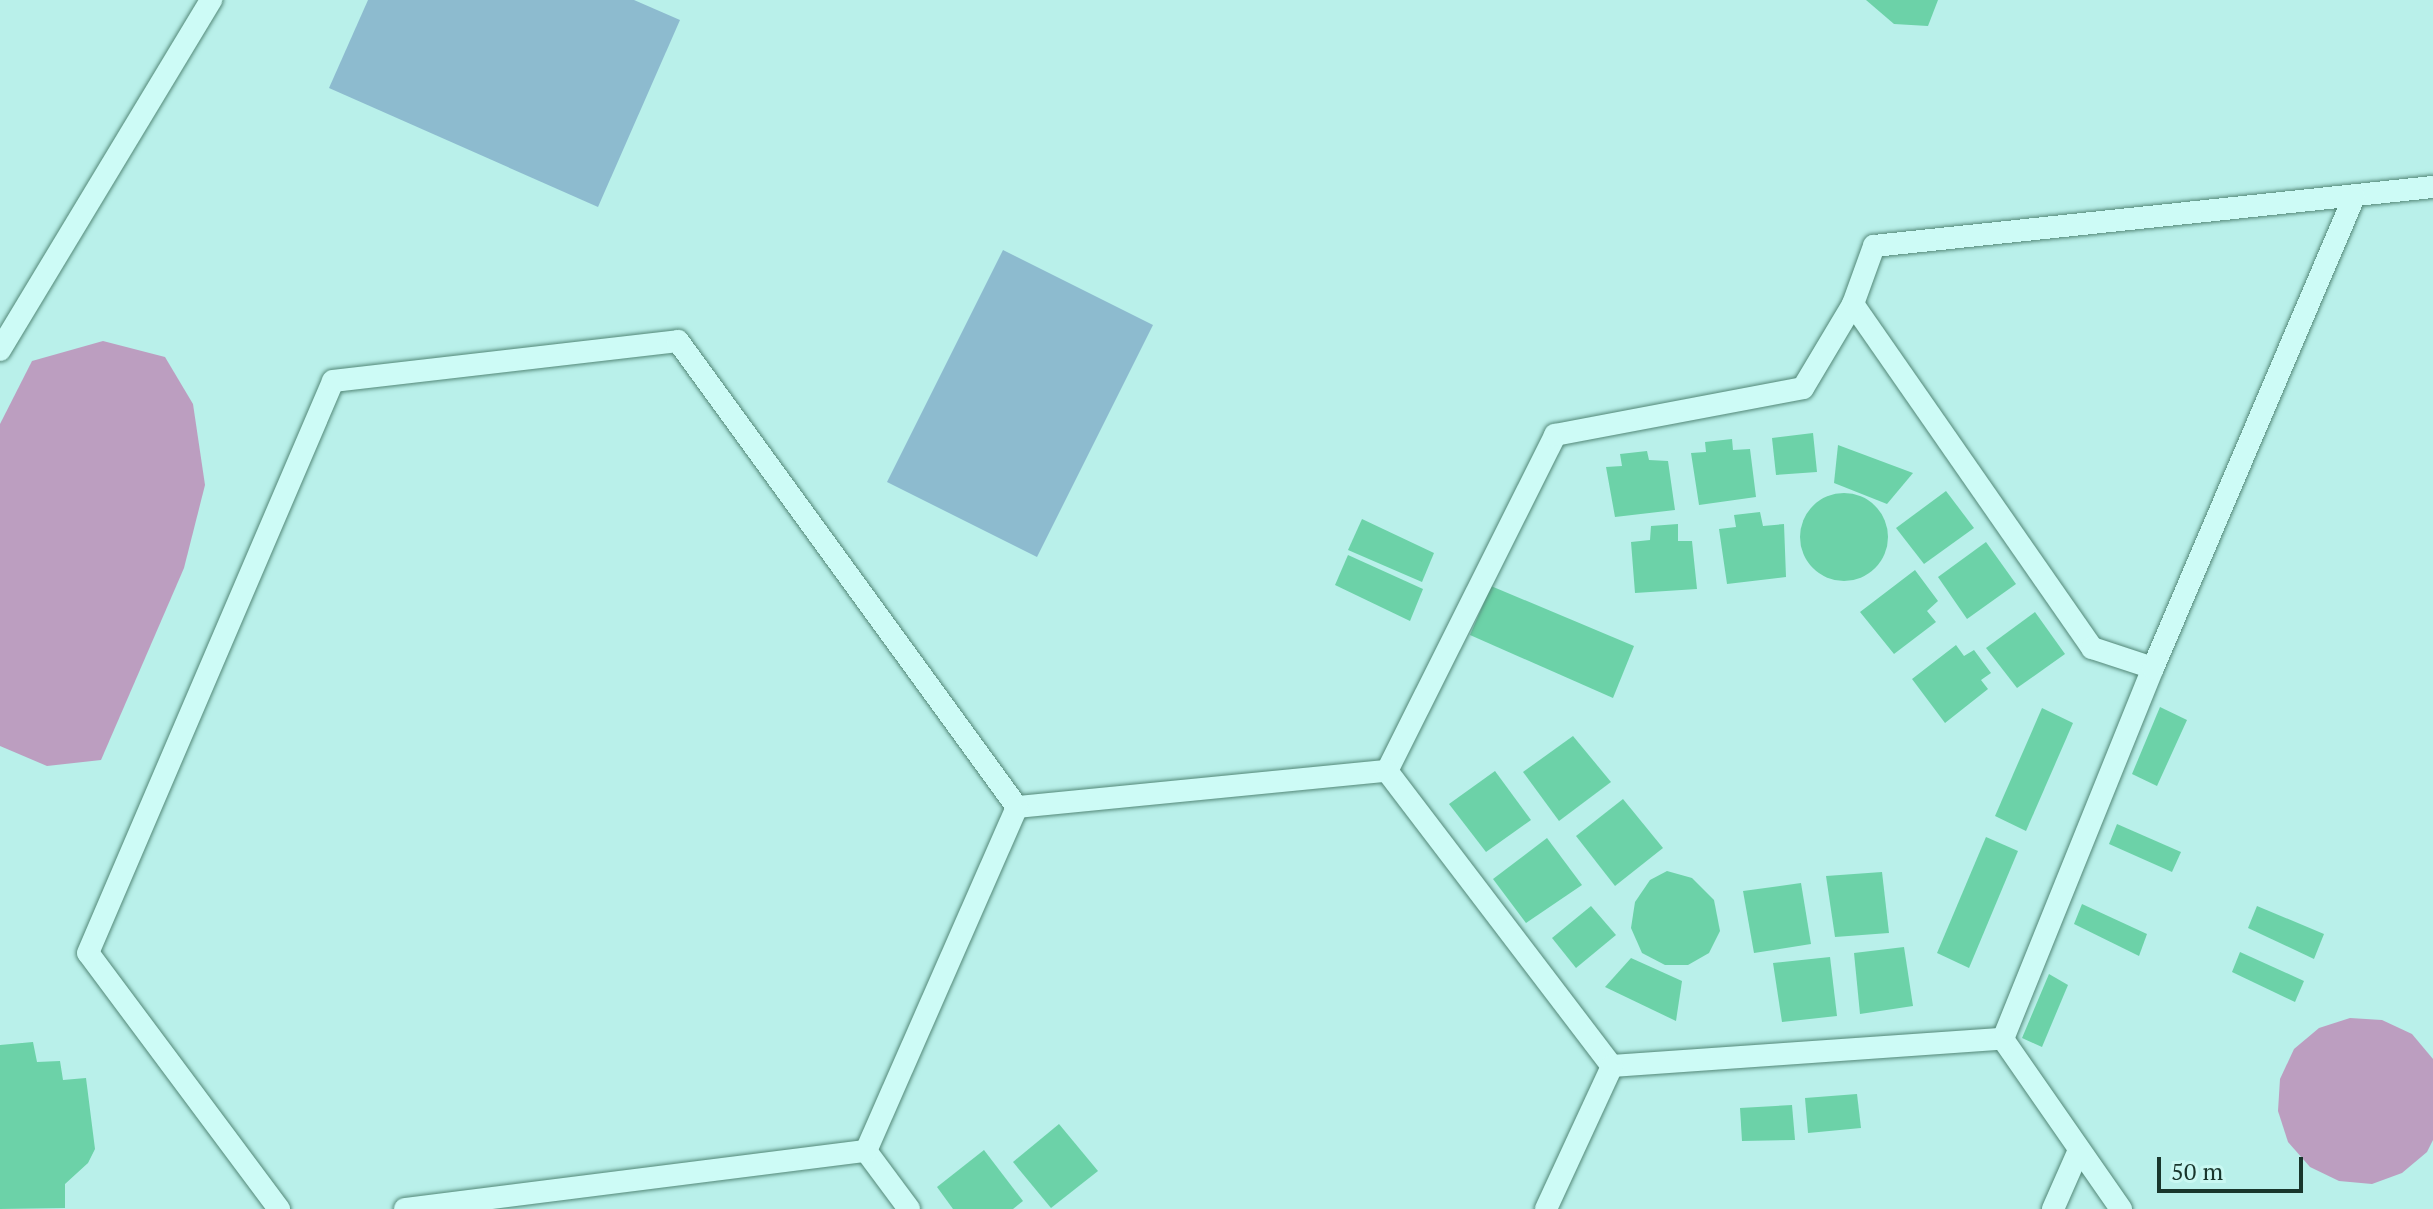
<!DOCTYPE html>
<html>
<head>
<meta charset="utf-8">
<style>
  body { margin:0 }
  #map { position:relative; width:2433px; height:1209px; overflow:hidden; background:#b9f0ea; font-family:"PT Serif",serif }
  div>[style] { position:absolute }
  .green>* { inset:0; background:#8dbbcf }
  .water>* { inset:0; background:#bc9ec0 }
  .building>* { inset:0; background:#6cd2a8 }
  .round { border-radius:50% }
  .roads { filter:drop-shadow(0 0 2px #538878) drop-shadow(0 0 2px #538878) }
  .street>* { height:22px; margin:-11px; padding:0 11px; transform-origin:11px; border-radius:11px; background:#cdfbf6 }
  span { translate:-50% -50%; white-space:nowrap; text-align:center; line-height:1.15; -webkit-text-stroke:8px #c9f8f2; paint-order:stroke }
  .scale { position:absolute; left:2157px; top:1157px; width:146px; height:36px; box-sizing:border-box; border:4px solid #19362c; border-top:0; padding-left:10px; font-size:24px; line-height:28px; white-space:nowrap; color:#19362c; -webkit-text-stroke:6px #c9f8f2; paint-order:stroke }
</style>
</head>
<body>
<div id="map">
  <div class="green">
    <i style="clip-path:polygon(368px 0,634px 0,680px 20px,598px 207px,329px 88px)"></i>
    <i style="clip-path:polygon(1003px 250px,1153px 325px,1037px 557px,887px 482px)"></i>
  </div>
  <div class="water">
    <i style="clip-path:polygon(103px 341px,165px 357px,193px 404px,205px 485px,184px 568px,101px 760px,47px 766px,0 746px,0 424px,32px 361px)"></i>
    <i style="clip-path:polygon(2350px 1018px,2382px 1020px,2412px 1034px,2433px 1059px,2433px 1140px,2427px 1152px,2402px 1173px,2372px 1184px,2339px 1181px,2310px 1167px,2288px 1142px,2278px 1111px,2280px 1079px,2294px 1049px,2319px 1028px)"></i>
  </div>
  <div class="building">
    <i style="clip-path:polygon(1866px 0,1938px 0,1928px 26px,1894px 24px)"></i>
    <i style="clip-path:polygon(1813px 433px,1817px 472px,1776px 475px,1772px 438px)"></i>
    <i style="clip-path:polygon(1732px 439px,1733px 450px,1750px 449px,1756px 497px,1699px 505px,1691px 453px,1706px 452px,1705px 442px)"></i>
    <i style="clip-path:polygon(1838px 445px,1913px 473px,1887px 504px,1834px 483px)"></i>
    <i style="clip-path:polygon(1647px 451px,1649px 460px,1668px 461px,1675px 510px,1615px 517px,1606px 467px,1622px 466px,1620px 454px)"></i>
    <i style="clip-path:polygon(1946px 491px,1974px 528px,1924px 564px,1896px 528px)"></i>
    <i class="round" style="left:1800px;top:493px;width:88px;height:88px"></i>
    <i style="clip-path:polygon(1760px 512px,1763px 526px,1784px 524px,1786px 577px,1727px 584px,1719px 529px,1736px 527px,1734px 515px)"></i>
    <i style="clip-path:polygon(1362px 519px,1434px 553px,1422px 582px,1348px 550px)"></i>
    <i style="clip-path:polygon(1678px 524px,1678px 541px,1692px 541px,1697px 589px,1635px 593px,1631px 542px,1650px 540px,1651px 526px)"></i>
    <i style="clip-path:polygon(1986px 542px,2016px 584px,1967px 619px,1938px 577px)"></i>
    <i style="clip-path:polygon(1348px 555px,1423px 589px,1410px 621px,1335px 585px)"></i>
    <i style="clip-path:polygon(1915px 570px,1938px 601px,1927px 611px,1936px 622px,1894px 654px,1860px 612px)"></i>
    <i style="clip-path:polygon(1491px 586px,1634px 646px,1613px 698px,1470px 635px)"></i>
    <i style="clip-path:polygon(2035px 612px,2065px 654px,2017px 688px,1986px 648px)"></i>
    <i style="clip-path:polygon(1956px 645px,1964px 656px,1974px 650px,1991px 673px,1981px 680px,1988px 689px,1945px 723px,1912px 679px)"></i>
    <i style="clip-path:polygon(2160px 707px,2187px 720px,2157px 786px,2132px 774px)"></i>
    <i style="clip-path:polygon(2042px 708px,2073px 723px,2026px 831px,1995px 816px)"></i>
    <i style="clip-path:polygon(1573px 736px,1611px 782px,1559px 821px,1523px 772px)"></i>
    <i style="clip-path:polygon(1495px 771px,1531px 820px,1486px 852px,1449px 804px)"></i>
    <i style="clip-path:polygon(1623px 799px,1663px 848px,1615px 886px,1576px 836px)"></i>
    <i style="clip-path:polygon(2117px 824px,2181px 852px,2172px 872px,2109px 844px)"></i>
    <i style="clip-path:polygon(1986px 837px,2018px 851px,1969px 968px,1937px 953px)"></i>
    <i style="clip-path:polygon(1547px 838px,1582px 885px,1526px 923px,1493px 879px)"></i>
    <i style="clip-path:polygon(1667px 871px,1692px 878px,1714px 900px,1720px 931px,1709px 953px,1688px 965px,1665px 965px,1642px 953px,1631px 928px,1635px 902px,1650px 880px)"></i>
    <i style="clip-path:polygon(1882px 872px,1889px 933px,1835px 937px,1826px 876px)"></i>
    <i style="clip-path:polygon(1801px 883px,1811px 944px,1754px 953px,1743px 891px)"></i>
    <i style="clip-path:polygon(2082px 904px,2147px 934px,2139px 956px,2074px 924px)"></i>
    <i style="clip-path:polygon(1591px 906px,1616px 935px,1576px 968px,1552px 938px)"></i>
    <i style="clip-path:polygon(2257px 906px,2324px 934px,2314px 959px,2248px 928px)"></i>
    <i style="clip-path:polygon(1904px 947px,1913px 1006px,1860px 1014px,1854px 953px)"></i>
    <i style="clip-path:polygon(2240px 952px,2304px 981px,2295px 1002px,2232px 972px)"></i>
    <i style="clip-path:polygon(1830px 957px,1837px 1016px,1782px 1022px,1773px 963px)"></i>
    <i style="clip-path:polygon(1631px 958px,1682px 981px,1676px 1021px,1605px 987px)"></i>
    <i style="clip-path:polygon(2049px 974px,2068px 985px,2042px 1047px,2022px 1038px)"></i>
    <i style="clip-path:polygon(33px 1042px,37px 1062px,60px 1061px,63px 1080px,86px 1078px,95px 1149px,88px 1163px,65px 1184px,65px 1208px,0 1209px,0 1045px)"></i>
    <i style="clip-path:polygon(1857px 1094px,1861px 1128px,1808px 1133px,1805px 1098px)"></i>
    <i style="clip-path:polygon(1792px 1105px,1795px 1140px,1742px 1141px,1740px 1108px)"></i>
    <i style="clip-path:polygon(1059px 1124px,1098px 1171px,1051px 1208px,1013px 1162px)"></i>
    <i style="clip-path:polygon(984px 1150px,1023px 1201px,1013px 1209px,953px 1209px,937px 1187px)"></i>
  </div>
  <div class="roads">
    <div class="street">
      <i style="left:1853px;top:304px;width:419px;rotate:55.2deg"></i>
      <i style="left:2092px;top:648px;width:64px;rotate:18.2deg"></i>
      <i style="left:0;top:350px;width:409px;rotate:-58.9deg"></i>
      <i style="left:1387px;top:771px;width:376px;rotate:-63.4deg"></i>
      <i style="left:1555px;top:435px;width:252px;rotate:-10.7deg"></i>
      <i style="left:1803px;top:388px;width:98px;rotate:-59.2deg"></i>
      <i style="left:1853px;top:304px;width:62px;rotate:-70.1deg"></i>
      <i style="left:1874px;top:246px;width:562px;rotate:-6.03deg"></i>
      <i style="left:1017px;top:807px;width:372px;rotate:-5.6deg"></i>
      <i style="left:1387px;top:771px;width:371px;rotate:52.7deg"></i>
      <i style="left:1612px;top:1066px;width:392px;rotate:-4deg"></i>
      <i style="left:866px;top:1151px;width:72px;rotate:53.4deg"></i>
      <i style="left:279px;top:1209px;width:319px;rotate:-126.7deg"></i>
      <i style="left:88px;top:953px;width:622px;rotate:-66.81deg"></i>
      <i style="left:333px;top:381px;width:347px;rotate:-6.6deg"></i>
      <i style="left:678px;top:341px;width:576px;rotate:53.97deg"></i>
      <i style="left:1017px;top:807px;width:376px;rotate:113.7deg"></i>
      <i style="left:405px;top:1209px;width:465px;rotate:-7.2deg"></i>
      <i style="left:1546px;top:1209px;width:157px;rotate:-65.2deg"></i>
      <i style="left:2053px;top:1209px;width:64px;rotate:-66.2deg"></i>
      <i style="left:2121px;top:1209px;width:207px;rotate:-124.8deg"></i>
      <i style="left:2003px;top:1039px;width:400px;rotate:-68deg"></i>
      <i style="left:2153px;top:668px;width:512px;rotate:-66.89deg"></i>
    </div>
  </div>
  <div class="scale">50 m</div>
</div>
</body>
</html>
